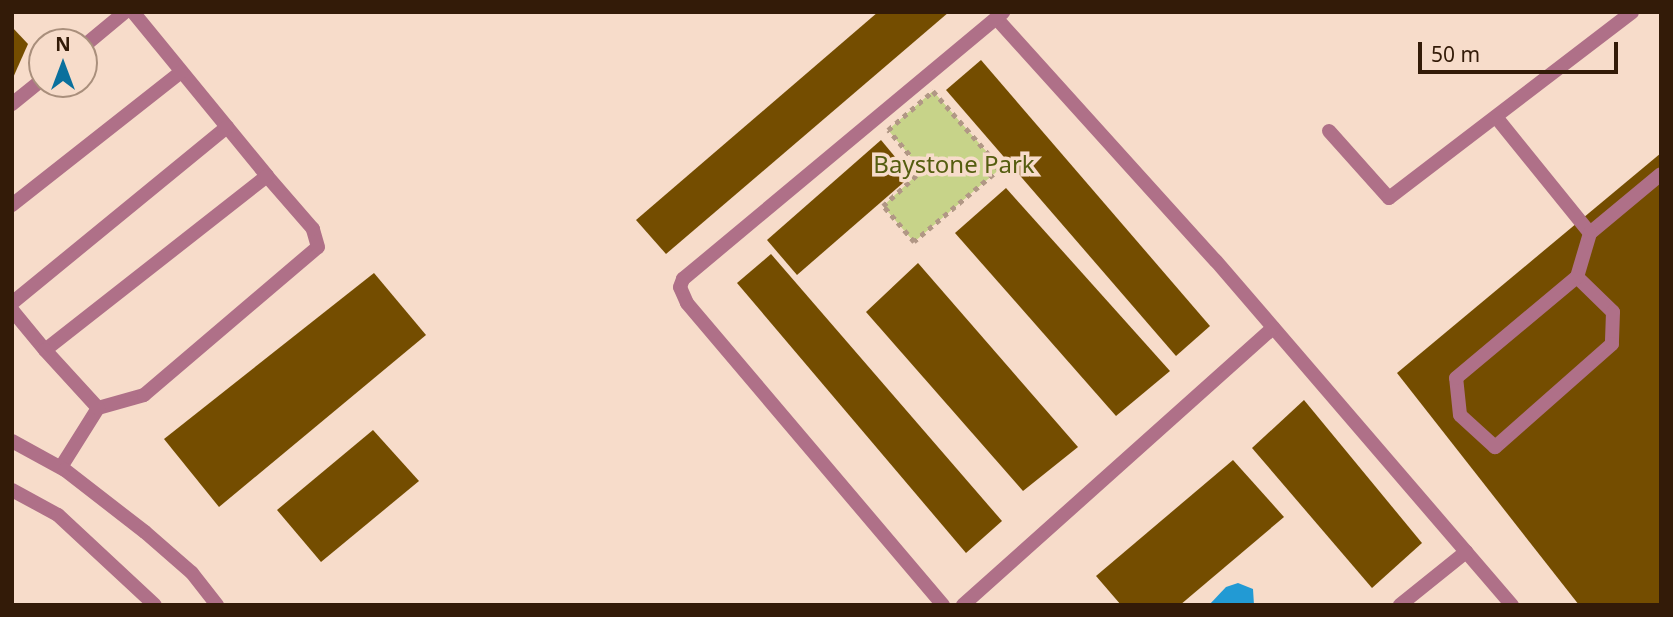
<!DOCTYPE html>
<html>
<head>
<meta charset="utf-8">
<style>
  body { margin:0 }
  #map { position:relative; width:1673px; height:617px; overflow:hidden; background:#f7dcca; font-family:"Noto Sans",sans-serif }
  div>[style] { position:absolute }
  .green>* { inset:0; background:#c7d389 }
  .water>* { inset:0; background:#229ad4 }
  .building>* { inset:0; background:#744d00 }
  .path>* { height:4.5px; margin-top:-2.25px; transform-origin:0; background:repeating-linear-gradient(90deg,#b19785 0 5px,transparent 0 10px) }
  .lane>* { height:14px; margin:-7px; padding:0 7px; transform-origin:7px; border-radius:7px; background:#af7088 }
  .street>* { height:14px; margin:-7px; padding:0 7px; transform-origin:7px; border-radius:7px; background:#af7088 }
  span { translate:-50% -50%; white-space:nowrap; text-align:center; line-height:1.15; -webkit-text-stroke:7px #f7dcca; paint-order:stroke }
  .park-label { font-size:24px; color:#555d10 }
  .frame { position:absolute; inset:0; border:14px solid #331b08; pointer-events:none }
  .north { position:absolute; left:28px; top:28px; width:70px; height:70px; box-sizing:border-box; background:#f7dcca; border:2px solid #a98f7c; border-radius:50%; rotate:0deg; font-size:19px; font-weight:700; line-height:28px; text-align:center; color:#331b08 }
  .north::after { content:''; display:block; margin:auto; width:24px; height:32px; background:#0a709d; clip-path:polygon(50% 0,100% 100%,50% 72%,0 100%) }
  .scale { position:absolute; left:1418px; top:42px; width:200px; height:32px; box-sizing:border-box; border:4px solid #331b08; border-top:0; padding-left:9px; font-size:21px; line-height:24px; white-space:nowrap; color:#331b08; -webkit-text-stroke:5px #f7dcca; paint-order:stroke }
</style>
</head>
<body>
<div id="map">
  <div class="green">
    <i style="clip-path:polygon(933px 91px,1001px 168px,914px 242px,883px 206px,922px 170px,888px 130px)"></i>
  </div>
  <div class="water">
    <i style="clip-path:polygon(1238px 583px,1253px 589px,1254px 605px,1209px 605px,1226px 587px)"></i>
  </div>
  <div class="building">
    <i style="clip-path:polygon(878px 12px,949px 12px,666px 254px,636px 220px)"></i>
    <i style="clip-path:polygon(12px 27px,28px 44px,12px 80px)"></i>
    <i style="clip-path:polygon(981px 60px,1210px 326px,1176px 356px,946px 90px)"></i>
    <i style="clip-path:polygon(881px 140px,911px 176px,797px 275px,767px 240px)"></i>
    <i style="clip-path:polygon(1661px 153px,1661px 605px,1579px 605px,1397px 373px)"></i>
    <i style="clip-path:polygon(1006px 188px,1170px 371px,1116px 416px,955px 233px)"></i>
    <i style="clip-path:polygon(771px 254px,1002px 521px,966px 553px,737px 283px)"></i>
    <i style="clip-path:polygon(918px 263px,1078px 447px,1023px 491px,866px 312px)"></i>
    <i style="clip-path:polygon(374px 273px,426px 335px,219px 507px,164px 439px)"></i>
    <i style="clip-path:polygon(1304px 400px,1422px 543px,1372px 588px,1252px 448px)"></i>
    <i style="clip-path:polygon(373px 430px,419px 481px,321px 562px,277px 510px)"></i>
    <i style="clip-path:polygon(1233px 460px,1284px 517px,1180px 605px,1121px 605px,1096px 576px)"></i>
  </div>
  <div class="path">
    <i style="left:933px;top:91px;width:103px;rotate:48.6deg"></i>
    <i style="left:1001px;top:168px;width:114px;rotate:139.6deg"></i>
    <i style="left:914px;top:242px;width:48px;rotate:-130.7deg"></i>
    <i style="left:883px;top:206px;width:53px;rotate:-42.7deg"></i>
    <i style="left:922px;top:170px;width:52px;rotate:-130.4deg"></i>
    <i style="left:888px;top:130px;width:60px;rotate:-40.9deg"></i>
  </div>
  <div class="lane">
    <i style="left:133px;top:12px;width:212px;rotate:50.7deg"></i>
    <i style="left:84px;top:46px;width:53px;rotate:-39.7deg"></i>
    <i style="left:12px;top:104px;width:38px;rotate:-39deg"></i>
    <i style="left:1496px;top:117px;width:149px;rotate:51deg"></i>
    <i style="left:1590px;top:233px;width:92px;rotate:-39.7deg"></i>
    <i style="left:1329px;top:131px;width:90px;rotate:48.2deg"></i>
    <i style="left:1389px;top:198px;width:306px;rotate:-37.4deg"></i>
    <i style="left:12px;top:205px;width:215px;rotate:-38.2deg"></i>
    <i style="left:1577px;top:277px;width:50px;rotate:44.2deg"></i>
    <i style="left:1613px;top:312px;width:32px;rotate:92deg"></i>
    <i style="left:1612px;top:344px;width:156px;rotate:138.6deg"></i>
    <i style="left:1495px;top:447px;width:47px;rotate:-137.6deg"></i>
    <i style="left:1460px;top:415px;width:37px;rotate:-96deg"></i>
    <i style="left:1456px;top:378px;width:158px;rotate:-39.9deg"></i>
    <i style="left:1577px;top:277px;width:46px;rotate:-73.5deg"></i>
    <i style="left:12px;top:303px;width:278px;rotate:-39.3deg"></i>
    <i style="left:12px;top:310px;width:52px;rotate:50.5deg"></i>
    <i style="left:61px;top:467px;width:70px;rotate:-57.9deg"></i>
    <i style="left:98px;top:408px;width:48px;rotate:-15.8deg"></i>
    <i style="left:144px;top:395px;width:228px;rotate:-40.4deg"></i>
    <i style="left:318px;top:247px;width:19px;rotate:-106deg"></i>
    <i style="left:313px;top:229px;width:70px;rotate:-131deg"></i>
    <i style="left:267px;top:176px;width:282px;rotate:141.9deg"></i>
    <i style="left:45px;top:350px;width:79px;rotate:47.6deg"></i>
  </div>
  <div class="street">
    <i style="left:997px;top:19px;width:326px;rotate:47.9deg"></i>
    <i style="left:1216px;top:261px;width:454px;rotate:49.3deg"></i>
    <i style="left:12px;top:441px;width:60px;rotate:28.7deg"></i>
    <i style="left:65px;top:470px;width:101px;rotate:37.8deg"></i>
    <i style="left:145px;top:532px;width:62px;rotate:41.1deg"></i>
    <i style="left:192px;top:573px;width:41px;rotate:52deg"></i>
    <i style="left:12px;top:490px;width:52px;rotate:28.5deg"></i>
    <i style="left:58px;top:515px;width:132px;rotate:42.9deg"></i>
    <i style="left:943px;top:605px;width:396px;rotate:-130.3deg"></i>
    <i style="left:687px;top:303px;width:17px;rotate:-114deg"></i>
    <i style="left:680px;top:287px;width:9px;rotate:-69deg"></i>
    <i style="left:683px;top:279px;width:417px;rotate:-39.8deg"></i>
    <i style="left:963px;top:605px;width:416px;rotate:-41.8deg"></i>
    <i style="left:1400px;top:605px;width:85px;rotate:-38.8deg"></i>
  </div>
  <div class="park-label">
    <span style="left:954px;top:164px">Baystone Park</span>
  </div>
  <div class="frame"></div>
  <div class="north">N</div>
  <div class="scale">50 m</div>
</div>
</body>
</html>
